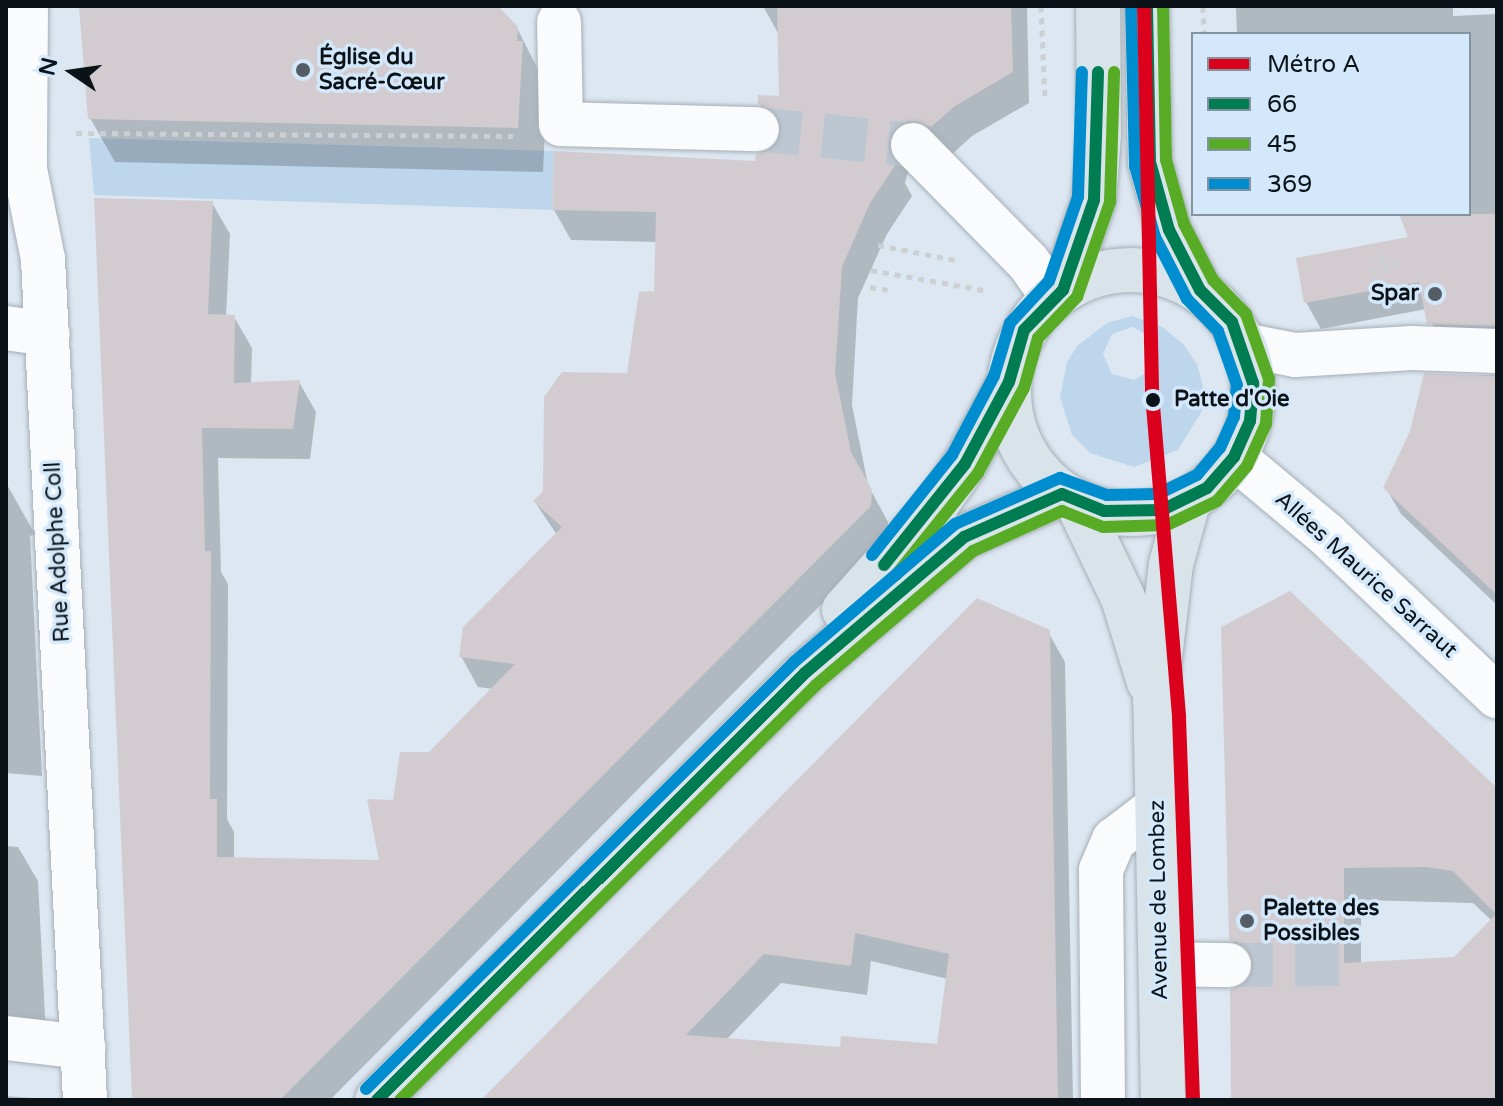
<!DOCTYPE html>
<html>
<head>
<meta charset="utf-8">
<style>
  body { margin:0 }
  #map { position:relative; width:1503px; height:1106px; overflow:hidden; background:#dce7f1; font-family:"Varela Round",sans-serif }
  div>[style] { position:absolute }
  .green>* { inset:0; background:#bdd6ec }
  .shadow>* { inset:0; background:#0003 }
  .building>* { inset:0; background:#d2ccd1 }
  .minor-tunnel>* { height:44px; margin-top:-22px; transform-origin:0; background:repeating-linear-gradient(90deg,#bdc7d1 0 44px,transparent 0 66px) }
  .path>* { height:5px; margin-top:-2.5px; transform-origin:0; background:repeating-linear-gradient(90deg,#cdd0d2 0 6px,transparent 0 12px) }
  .roads { filter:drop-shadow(0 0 2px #a6aeb6) drop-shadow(0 0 2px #a6aeb6) }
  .minor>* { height:44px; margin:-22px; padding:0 22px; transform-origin:22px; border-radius:22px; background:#fafbfd }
  .major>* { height:44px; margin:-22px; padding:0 22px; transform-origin:22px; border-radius:22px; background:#d9e4ea }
  .major>.ring { margin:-22px; padding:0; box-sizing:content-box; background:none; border:44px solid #d9e4ea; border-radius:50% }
  .bus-1>* { height:12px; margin:-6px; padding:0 6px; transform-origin:6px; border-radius:6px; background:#007c52 }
  .bus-2>* { height:12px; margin:-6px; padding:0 6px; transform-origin:6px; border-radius:6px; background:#58ac25 }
  .bus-3>* { height:12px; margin:-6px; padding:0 6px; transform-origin:6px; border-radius:6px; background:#008dcf }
  .metro-1>* { height:14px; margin:-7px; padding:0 7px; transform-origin:7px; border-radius:7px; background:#db001b }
  .dots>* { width:22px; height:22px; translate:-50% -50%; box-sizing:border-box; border:4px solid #d3e8fa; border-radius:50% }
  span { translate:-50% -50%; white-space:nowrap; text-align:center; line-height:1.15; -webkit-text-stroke:7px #d3e8fa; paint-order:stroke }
  .poi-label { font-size:22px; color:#0b1319; font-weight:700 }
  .left { translate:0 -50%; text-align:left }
  .right { translate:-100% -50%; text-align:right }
  .stop-label { font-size:22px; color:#0b1319; font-weight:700 }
  .street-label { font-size:22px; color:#0b1319 }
  .frame { position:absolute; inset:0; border:8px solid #0b1319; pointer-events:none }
  .legend { position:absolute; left:1191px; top:32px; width:280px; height:184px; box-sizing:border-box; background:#d3e8fa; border:2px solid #8393a0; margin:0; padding:10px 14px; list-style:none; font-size:24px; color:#0b1319 }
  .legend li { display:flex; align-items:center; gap:16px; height:40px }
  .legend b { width:40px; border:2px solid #8393a0 }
  .north { position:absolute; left:32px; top:32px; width:80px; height:80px; -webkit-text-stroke:6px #d3e8fa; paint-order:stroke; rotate:283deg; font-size:22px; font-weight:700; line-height:32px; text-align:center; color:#0b1319 }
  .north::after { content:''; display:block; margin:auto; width:28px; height:36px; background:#0b1319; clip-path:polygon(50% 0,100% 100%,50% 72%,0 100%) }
</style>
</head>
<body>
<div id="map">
  <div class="green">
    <i style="clip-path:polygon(89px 138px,554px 151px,552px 210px,94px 195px)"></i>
    <i style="clip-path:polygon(evenodd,1132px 316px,1162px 327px,1184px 345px,1197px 364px,1203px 387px,1202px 411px,1178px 450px,1134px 467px,1090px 453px,1072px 435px,1060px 397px,1067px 362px,1077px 346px,1107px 323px,1132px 316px,1132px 327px,1152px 337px,1156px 348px,1152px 369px,1134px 380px,1112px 374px,1103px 354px,1112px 334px,1132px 327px)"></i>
  </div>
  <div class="shadow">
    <i style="clip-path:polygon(80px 6px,496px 6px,517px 28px,547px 87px,543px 172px,115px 162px,90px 118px)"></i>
    <i style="clip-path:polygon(763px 6px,1027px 6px,1029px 103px,972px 136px,949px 157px,912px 158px,905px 183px,912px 196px,887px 234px,858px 298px,852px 405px,868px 485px,888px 522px,887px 538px,330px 1100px,134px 1100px,212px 203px,230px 234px,226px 317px,234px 317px,252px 348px,251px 384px,299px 382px,316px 412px,310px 459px,218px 458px,221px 572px,228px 584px,227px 819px,234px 832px,234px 859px,382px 862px,395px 802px,429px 754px,494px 689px,478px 687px,461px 656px,557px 535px,535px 502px,629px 375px,656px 293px,658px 242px,571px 240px,554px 210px,757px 163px,771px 152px,781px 135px,760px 104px,781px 98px,778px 33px)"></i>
    <i style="clip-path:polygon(1236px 6px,1453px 6px,1453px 16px,1497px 14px,1497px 351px,1444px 349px,1426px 309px,1321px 329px,1306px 302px,1416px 238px,1403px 214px,1469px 214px,1469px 34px,1237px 34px)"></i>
    <i style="clip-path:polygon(1425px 375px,1497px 375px,1497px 605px,1401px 514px,1386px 488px,1412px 432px)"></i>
    <i style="clip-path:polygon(6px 483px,35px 534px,30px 536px,42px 776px,6px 773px)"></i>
    <i style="clip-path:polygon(evenodd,1223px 628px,1497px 790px,1497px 1100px,1234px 1100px,1254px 973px,1231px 939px,1223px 628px,1361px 900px,1473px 903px,1492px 921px,1455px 959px,1361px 964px,1361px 900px)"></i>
    <i style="clip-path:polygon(evenodd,1048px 632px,1065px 662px,1073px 1100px,484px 1100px,1048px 632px,871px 961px,948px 979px,938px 1046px,841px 1049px,726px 1040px,781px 983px,867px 995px,871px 961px)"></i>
    <i style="clip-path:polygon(6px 846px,18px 847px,38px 881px,46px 1036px,6px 1057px)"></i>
    <i style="clip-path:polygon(6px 1096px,30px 1098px,32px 1100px,6px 1100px)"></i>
  </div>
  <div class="building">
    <i style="clip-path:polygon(79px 6px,498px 6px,518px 27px,517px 41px,523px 41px,518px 128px,88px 119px)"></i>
    <i style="clip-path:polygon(777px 6px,1011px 6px,1013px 72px,955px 106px,931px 127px,908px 121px,895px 128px,889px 150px,896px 164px,870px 203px,842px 267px,835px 373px,851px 452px,872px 490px,871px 506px,280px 1100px,132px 1100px,94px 198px,213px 201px,208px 314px,235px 315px,234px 383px,300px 380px,293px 429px,202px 428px,205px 551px,211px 551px,210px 799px,217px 799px,217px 857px,379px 860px,367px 799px,393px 800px,400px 752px,429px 752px,515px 664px,459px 657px,463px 627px,562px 527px,533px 501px,543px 491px,544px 397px,562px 372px,627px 373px,639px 292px,654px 291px,656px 212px,552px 210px,554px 151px,755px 161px,756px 154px,778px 143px,782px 130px,778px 116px,758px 104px,758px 95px,779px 96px)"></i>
    <i style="clip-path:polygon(1399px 214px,1497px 214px,1497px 326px,1427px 324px,1419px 282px,1304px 303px,1296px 258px,1408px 237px)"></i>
    <i style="clip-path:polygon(1424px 373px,1497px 376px,1497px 595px,1383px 488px,1410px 431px)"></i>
    <i style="clip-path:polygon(evenodd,1290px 591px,1497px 788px,1497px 1100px,1231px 1100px,1230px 990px,1250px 978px,1254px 965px,1242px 944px,1229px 940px,1221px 627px,1290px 591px,1426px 867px,1453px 871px,1496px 914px,1454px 957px,1344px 963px,1344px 868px,1426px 867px)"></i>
    <i style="clip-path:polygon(evenodd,977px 598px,1050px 630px,1058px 1100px,481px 1100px,977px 598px,855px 933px,949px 954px,937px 1044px,841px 1036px,840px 1047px,686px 1035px,764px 954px,851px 966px,855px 933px)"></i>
  </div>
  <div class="minor-tunnel">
    <i style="left:757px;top:129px;width:157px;rotate:5.9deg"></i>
    <i style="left:1229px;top:965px;width:115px;rotate:-0.5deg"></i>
  </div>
  <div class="path">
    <i style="left:1041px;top:6px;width:95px;rotate:87.6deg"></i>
    <i style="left:1203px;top:6px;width:28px;rotate:88deg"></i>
    <i style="left:76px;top:133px;width:437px;rotate:0.4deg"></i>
    <i style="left:878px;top:245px;width:78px;rotate:11deg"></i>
    <i style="left:1368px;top:256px;width:30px;rotate:14deg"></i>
    <i style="left:1371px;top:268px;width:21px;rotate:-11deg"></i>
    <i style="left:871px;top:270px;width:114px;rotate:10.1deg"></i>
    <i style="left:1372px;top:278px;width:28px;rotate:-30deg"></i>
    <i style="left:870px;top:287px;width:18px;rotate:9deg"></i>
  </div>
  <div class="roads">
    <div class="minor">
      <i style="left:26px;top:6px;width:163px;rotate:90.4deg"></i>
      <i style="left:25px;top:169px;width:92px;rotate:78.7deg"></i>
      <i style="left:43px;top:259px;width:842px;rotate:87.14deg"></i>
      <i style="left:559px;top:22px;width:102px;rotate:88.9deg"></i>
      <i style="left:561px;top:124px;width:196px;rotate:1.5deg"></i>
      <i style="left:913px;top:145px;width:164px;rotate:45.5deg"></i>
      <i style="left:1028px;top:262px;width:43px;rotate:54.5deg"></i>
      <i style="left:6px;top:328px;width:42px;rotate:8.1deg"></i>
      <i style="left:1244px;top:345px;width:52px;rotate:11.1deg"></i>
      <i style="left:1295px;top:355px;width:117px;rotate:-3.4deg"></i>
      <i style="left:1412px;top:348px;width:85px;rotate:2deg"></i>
      <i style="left:1234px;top:457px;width:120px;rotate:39.9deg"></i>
      <i style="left:1326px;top:534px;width:236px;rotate:43.5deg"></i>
      <i style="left:1162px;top:964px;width:67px;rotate:0.9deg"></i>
      <i style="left:6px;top:1038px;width:78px;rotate:6.7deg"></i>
      <i style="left:1103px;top:1100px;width:230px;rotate:-90.5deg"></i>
      <i style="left:1101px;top:870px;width:33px;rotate:-67deg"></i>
      <i style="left:1114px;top:840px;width:54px;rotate:-37.5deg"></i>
    </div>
    <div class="major">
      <i style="left:1147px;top:6px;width:156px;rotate:88.9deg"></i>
      <i style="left:1150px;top:162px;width:71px;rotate:74.4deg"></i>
      <i style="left:1169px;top:230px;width:68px;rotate:62.7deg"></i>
      <i class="ring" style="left:1009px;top:270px;width:200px;height:200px"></i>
      <i style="left:1063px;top:290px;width:95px;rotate:-71deg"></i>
      <i style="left:1094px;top:200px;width:65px;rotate:-85.6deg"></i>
      <i style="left:1099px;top:135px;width:129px;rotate:-90.4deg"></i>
      <i style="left:1077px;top:502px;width:106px;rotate:64.4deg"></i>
      <i style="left:1123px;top:598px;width:88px;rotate:72.8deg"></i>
      <i style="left:844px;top:610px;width:134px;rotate:-48.3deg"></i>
      <i style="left:933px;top:510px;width:56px;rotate:-55.2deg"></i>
      <i style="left:965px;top:464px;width:93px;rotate:-61.8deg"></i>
      <i style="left:377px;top:1100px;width:605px;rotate:-44.93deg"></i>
      <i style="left:805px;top:673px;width:209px;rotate:-40.5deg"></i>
      <i style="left:964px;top:537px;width:107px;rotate:-23.7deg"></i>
      <i style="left:1163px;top:1100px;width:400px;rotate:-91.1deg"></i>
      <i style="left:1155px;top:700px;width:137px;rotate:-83.3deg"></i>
      <i style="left:1171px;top:564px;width:67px;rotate:-74.5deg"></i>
    </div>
  </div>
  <div class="bus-1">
    <i style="left:884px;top:565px;width:129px;rotate:-51.3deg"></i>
    <i style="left:965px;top:464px;width:93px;rotate:-61.8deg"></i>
    <i style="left:1009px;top:382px;width:54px;rotate:-73.9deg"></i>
    <i style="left:1024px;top:330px;width:56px;rotate:-45.7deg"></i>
    <i style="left:1063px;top:290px;width:95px;rotate:-71deg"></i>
    <i style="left:1094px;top:200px;width:128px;rotate:-88.2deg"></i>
    <i style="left:377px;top:1100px;width:605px;rotate:-44.93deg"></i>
    <i style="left:805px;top:673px;width:209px;rotate:-40.5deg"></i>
    <i style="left:964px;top:537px;width:107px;rotate:-23.7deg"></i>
    <i style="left:1062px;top:494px;width:45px;rotate:22deg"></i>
    <i style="left:1104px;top:511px;width:58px;rotate:-1deg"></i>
    <i style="left:1162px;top:510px;width:50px;rotate:-26.1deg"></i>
    <i style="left:1207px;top:488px;width:41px;rotate:-48.9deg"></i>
    <i style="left:1234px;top:457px;width:39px;rotate:-66deg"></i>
    <i style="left:1250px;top:421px;width:38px;rotate:-85deg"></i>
    <i style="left:1253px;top:383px;width:65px;rotate:-109deg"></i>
    <i style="left:1232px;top:322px;width:45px;rotate:-135deg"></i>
    <i style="left:1200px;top:290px;width:68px;rotate:-117.3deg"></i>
    <i style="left:1169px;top:230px;width:71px;rotate:-105.6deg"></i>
    <i style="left:1150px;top:162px;width:156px;rotate:-91.1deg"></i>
  </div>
  <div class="bus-2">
    <i style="left:896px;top:575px;width:131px;rotate:-51.2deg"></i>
    <i style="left:978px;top:473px;width:97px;rotate:-61.6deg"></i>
    <i style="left:1024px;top:388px;width:52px;rotate:-74.4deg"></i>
    <i style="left:1038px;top:338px;width:57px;rotate:-46.4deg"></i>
    <i style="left:1077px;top:297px;width:101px;rotate:-70.8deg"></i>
    <i style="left:1110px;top:202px;width:130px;rotate:-88.2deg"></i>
    <i style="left:400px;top:1100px;width:588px;rotate:-44.93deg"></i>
    <i style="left:816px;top:685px;width:206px;rotate:-40.5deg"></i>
    <i style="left:973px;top:551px;width:98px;rotate:-24.2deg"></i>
    <i style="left:1062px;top:511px;width:44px;rotate:21.3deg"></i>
    <i style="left:1103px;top:527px;width:64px;rotate:-1.8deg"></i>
    <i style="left:1167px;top:525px;width:55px;rotate:-25.6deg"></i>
    <i style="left:1217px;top:501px;width:46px;rotate:-49.4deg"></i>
    <i style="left:1247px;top:466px;width:46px;rotate:-65.7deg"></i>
    <i style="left:1266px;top:424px;width:45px;rotate:-86.2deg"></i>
    <i style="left:1269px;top:379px;width:69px;rotate:-109.5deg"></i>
    <i style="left:1246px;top:314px;width:47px;rotate:-134.1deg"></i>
    <i style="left:1213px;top:280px;width:63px;rotate:-117.4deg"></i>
    <i style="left:1184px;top:224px;width:66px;rotate:-105.7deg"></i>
    <i style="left:1166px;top:160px;width:154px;rotate:-91.1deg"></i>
  </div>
  <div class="bus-3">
    <i style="left:872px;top:555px;width:128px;rotate:-51.3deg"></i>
    <i style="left:952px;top:455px;width:89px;rotate:-62deg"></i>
    <i style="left:994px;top:376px;width:55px;rotate:-73.2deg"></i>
    <i style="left:1010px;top:323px;width:57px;rotate:-47.1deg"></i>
    <i style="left:1049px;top:281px;width:89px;rotate:-71deg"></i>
    <i style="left:1078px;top:197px;width:125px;rotate:-88.2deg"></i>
    <i style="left:366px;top:1089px;width:605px;rotate:-44.93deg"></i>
    <i style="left:794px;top:662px;width:212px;rotate:-40.6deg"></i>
    <i style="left:955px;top:524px;width:115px;rotate:-23.7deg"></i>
    <i style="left:1060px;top:478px;width:50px;rotate:19.9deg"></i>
    <i style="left:1107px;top:495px;width:51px;rotate:-1.1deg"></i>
    <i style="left:1158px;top:494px;width:43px;rotate:-26deg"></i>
    <i style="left:1197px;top:475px;width:35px;rotate:-50deg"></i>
    <i style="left:1220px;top:448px;width:34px;rotate:-66deg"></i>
    <i style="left:1234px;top:417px;width:32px;rotate:-85deg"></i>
    <i style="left:1237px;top:385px;width:57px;rotate:-109.4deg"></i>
    <i style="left:1218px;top:331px;width:45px;rotate:-134.1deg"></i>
    <i style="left:1187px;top:299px;width:70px;rotate:-117.3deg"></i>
    <i style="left:1155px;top:237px;width:74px;rotate:-105.7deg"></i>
    <i style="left:1135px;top:166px;width:160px;rotate:-91.4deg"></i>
  </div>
  <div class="metro-1">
    <i style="left:1144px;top:6px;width:388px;rotate:88.8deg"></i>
    <i style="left:1152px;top:394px;width:325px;rotate:85.2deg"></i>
    <i style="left:1179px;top:718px;width:382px;rotate:87.9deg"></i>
  </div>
  <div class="dots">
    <i style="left:303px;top:70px;background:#545d65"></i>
    <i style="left:1435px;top:294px;background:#545d65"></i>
    <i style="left:1153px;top:400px;background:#0b1319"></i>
    <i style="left:1247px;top:921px;background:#545d65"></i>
  </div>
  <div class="poi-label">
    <span class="left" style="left:319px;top:70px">Église du<br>Sacré-Cœur</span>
    <span class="right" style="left:1419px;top:294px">Spar</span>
    <span class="left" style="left:1263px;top:921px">Palette des<br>Possibles</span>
  </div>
  <div class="stop-label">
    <span class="left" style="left:1174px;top:400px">Patte d'Oie</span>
  </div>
  <div class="street-label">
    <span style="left:58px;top:552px;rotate:-93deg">Rue Adolphe Coll</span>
    <span style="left:1366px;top:575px;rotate:42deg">Allées Maurice Sarraut</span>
    <span style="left:1159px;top:900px;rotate:-91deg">Avenue de Lombez</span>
  </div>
  <div class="frame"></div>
  <ul class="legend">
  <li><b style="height:10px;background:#db001b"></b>Métro A</li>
  <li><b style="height:10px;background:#007c52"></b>66</li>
  <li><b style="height:10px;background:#58ac25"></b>45</li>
  <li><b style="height:10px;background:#008dcf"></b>369</li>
  </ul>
  <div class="north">N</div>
</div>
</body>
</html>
